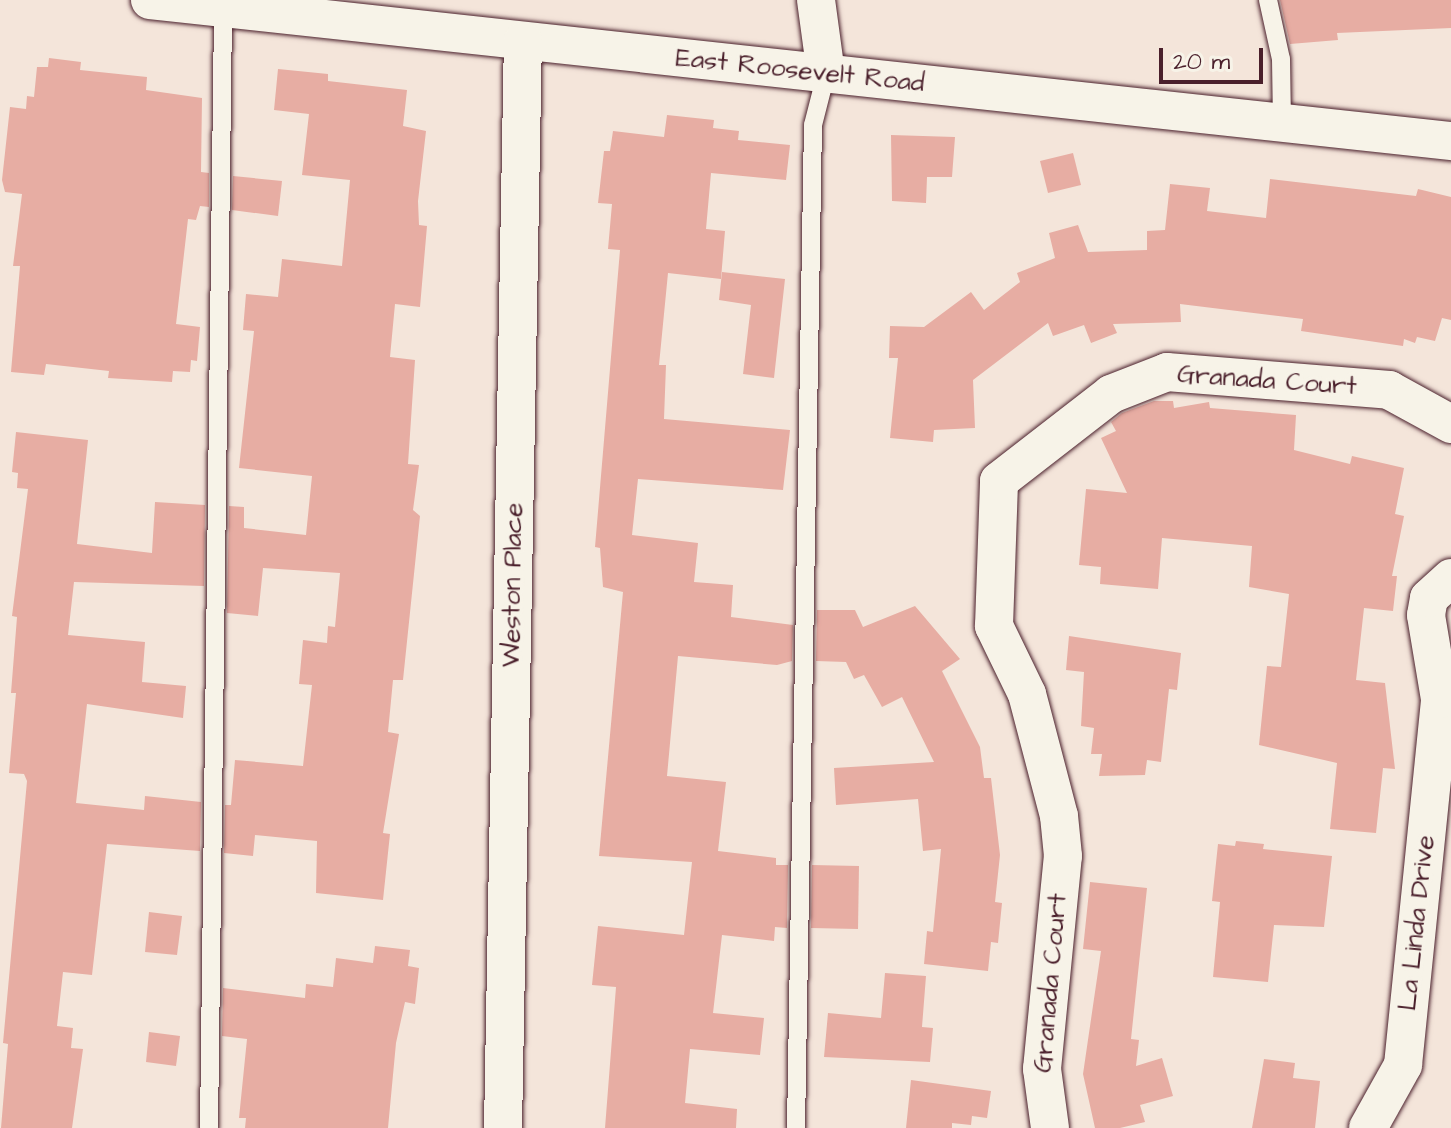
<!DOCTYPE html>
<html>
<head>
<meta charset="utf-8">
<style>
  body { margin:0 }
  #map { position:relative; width:1451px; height:1128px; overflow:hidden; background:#f4e5da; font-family:"Architects Daughter",sans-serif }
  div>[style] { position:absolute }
  .building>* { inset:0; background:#e7ada3 }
  .roads { filter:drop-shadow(0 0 2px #4a1f2b) drop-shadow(0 0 2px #4a1f2b) }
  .lane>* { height:18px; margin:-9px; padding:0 9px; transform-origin:9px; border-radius:9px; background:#f7f3e8 }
  .street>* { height:38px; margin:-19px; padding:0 19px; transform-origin:19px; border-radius:19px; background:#f7f3e8 }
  span { translate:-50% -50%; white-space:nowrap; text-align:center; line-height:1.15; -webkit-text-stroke:7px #f7f3e8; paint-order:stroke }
  .street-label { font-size:26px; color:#4a1f2b }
  .scale { position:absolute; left:1159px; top:48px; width:104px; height:36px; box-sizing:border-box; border:4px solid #4a1f2b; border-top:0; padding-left:10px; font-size:24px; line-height:28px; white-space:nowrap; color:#4a1f2b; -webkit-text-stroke:6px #f7f3e8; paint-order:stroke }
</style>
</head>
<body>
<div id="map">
  <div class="building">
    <i style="clip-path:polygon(1280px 0,1451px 0,1451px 28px,1337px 33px,1338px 40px,1290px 44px)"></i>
    <i style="clip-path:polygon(49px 58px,81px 62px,80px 70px,147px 77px,146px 90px,202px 98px,201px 172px,209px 173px,209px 207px,200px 206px,196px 220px,188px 219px,176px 324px,200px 327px,197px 361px,191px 360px,190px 372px,173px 371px,172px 382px,108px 378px,109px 371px,46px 364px,44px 375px,11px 372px,20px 266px,13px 266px,22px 194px,5px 192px,2px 180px,10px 107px,26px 109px,27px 96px,34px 97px,37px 67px,48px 67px)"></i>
    <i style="clip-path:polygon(278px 69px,328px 74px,328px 81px,407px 90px,403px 126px,426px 131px,418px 201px,419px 225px,427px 226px,420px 307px,395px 304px,390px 357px,415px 360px,408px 464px,419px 465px,413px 510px,420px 516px,403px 680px,393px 680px,388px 732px,399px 734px,383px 833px,390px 834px,383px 900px,316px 893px,317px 841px,255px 835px,253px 856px,224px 853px,225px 805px,231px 805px,235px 760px,303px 766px,312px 685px,299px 684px,303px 640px,327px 643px,328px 626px,335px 627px,340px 573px,263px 568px,258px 616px,227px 613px,229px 506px,244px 507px,244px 528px,306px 535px,312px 476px,239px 468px,254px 331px,243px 330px,246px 294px,278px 297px,282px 259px,342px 266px,350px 180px,302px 175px,309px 114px,274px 110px)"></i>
    <i style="clip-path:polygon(667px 115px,714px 120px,713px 128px,739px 131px,738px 140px,790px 145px,786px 180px,711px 173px,706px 229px,725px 231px,721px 279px,668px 273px,659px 365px,666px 365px,664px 419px,790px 430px,783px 490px,638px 479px,632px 535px,698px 543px,694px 582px,733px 585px,731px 617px,793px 625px,792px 661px,777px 665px,678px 656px,667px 776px,726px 782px,718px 851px,776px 858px,776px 865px,788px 865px,787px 928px,775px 927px,774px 941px,722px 935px,713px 1013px,764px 1018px,760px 1055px,690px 1049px,685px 1103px,737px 1109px,736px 1128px,605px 1128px,616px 987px,592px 985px,598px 926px,684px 935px,692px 862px,599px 856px,623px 592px,603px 587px,600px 548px,595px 547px,620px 250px,608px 249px,612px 204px,598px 203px,604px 151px,610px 151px,613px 131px,664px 137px)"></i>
    <i style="clip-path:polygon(891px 135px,955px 137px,952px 177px,927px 177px,926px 203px,892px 201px)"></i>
    <i style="clip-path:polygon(1073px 153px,1081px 185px,1048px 193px,1040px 161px)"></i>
    <i style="clip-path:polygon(233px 176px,282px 181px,278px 216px,232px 210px)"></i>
    <i style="clip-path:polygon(1270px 179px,1416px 196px,1418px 189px,1451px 197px,1451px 320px,1442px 318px,1435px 341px,1417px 337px,1415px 343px,1404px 339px,1403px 346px,1301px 331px,1303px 319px,1180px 304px,1181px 322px,1113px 324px,1117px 333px,1091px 343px,1084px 325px,1053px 336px,1048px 323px,973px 380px,975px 428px,934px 430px,933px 442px,890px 438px,898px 358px,889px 358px,890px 326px,924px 327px,971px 292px,984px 310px,1020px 282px,1017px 273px,1055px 258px,1049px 233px,1078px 225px,1088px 252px,1147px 250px,1147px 231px,1165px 230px,1170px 184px,1210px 188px,1207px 211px,1266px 218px)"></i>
    <i style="clip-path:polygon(722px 272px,785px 279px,774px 378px,743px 374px,751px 305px,719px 300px)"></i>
    <i style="clip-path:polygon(1154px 401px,1173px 401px,1174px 408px,1209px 402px,1210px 408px,1296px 415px,1294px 450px,1350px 464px,1352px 456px,1404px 468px,1395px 514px,1404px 516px,1392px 576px,1397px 576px,1393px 611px,1364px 608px,1356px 680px,1385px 683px,1395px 769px,1383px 768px,1376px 833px,1330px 829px,1337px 763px,1259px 745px,1267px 666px,1281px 667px,1289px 594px,1249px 587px,1252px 546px,1162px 538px,1158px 589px,1100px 584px,1101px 567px,1079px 565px,1086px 489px,1127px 493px,1101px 438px,1116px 431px,1111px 422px,1122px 413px)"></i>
    <i style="clip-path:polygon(16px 432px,88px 440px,77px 544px,152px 553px,155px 502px,205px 505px,204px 586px,74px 582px,68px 635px,145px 642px,142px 682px,186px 686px,183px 718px,87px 704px,76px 803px,144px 810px,145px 796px,201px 802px,200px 851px,107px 844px,92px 975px,63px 972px,57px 1026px,73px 1028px,71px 1048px,83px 1049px,72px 1128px,1px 1128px,8px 1044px,3px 1043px,27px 781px,24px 774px,9px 773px,16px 693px,11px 693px,17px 617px,12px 616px,28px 489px,17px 488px,18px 473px,12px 472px)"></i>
    <i style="clip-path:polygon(915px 606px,960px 659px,942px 671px,980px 747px,984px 778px,991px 778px,1000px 855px,995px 902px,1002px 903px,998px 943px,991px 942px,988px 971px,924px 964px,927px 931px,933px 932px,941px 849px,923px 851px,918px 799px,836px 805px,834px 768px,934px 762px,902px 697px,882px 707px,864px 675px,854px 679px,846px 662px,816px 661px,817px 610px,855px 610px,863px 627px)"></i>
    <i style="clip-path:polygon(1069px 636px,1181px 653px,1177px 690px,1169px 689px,1161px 762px,1147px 760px,1145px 775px,1099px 776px,1102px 754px,1091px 754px,1094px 728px,1081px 726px,1084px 672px,1066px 670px)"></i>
    <i style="clip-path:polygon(1236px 841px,1264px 844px,1263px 849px,1332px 856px,1324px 927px,1274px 925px,1268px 982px,1213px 977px,1220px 902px,1212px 901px,1218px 844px,1235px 846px)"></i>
    <i style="clip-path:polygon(812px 865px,859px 866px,858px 929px,811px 928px)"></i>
    <i style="clip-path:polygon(1090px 882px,1147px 888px,1131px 1039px,1139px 1040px,1136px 1066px,1162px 1058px,1173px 1096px,1140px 1105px,1145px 1122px,1120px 1128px,1095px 1128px,1083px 1074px,1101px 951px,1083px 949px)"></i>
    <i style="clip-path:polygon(149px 912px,182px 916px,177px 955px,145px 952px)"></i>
    <i style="clip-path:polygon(375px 946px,410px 950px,408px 966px,419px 968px,415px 1004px,405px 1002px,396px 1043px,388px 1128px,245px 1128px,246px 1118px,239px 1118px,247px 1039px,222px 1036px,223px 988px,305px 998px,306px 984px,333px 987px,336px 958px,373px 963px)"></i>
    <i style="clip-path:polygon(885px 973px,926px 976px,922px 1027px,933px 1028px,930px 1062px,824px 1057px,828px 1013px,881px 1018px)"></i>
    <i style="clip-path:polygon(149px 1032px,180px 1036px,176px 1066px,146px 1062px)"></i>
    <i style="clip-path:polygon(1264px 1059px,1295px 1063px,1293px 1078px,1320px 1081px,1315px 1128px,1252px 1128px)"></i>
    <i style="clip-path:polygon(911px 1080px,991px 1091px,987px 1118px,972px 1116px,971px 1125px,952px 1123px,952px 1128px,906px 1128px)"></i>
  </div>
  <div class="roads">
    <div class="lane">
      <i style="left:1268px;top:0;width:60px;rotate:77.6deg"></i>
      <i style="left:1281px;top:59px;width:64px;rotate:89.1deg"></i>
      <i style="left:209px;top:1128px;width:1119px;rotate:-89.28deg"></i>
      <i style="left:796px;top:1128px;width:1003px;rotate:-89.03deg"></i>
      <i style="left:813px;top:125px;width:53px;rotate:-75.7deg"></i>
    </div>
    <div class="street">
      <i style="left:150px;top:0;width:1309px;rotate:6.19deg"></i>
      <i style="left:816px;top:0;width:75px;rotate:82.3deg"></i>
      <i style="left:503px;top:1128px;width:1087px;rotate:-88.95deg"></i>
      <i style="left:1050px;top:1128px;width:60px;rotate:-97.7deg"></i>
      <i style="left:1042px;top:1069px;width:214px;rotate:-84.4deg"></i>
      <i style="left:1063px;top:856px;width:40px;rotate:-95.7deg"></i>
      <i style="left:1059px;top:816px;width:126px;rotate:-104.7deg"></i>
      <i style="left:1027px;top:694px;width:76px;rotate:-115.9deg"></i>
      <i style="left:994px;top:626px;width:145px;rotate:-88deg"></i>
      <i style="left:999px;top:481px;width:142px;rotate:-37.8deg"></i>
      <i style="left:1111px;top:394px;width:60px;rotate:-21.4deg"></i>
      <i style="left:1167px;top:372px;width:223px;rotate:4.6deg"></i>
      <i style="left:1389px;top:390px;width:71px;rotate:28.7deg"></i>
      <i style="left:1368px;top:1128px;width:72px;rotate:-60.9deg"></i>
      <i style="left:1403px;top:1065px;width:368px;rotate:-84.2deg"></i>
      <i style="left:1440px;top:699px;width:85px;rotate:-99.5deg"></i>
      <i style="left:1426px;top:615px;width:17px;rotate:-80deg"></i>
      <i style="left:1429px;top:598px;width:30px;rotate:-42deg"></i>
    </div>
  </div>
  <div class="street-label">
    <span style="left:800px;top:71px;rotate:6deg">East Roosevelt Road</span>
    <span style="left:1267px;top:381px;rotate:4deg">Granada Court</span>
    <span style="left:513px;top:585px;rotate:-89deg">Weston Place</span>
    <span style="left:1417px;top:923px;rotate:-84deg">La Linda Drive</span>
    <span style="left:1051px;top:983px;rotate:-85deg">Granada Court</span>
  </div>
  <div class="scale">20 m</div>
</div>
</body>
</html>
